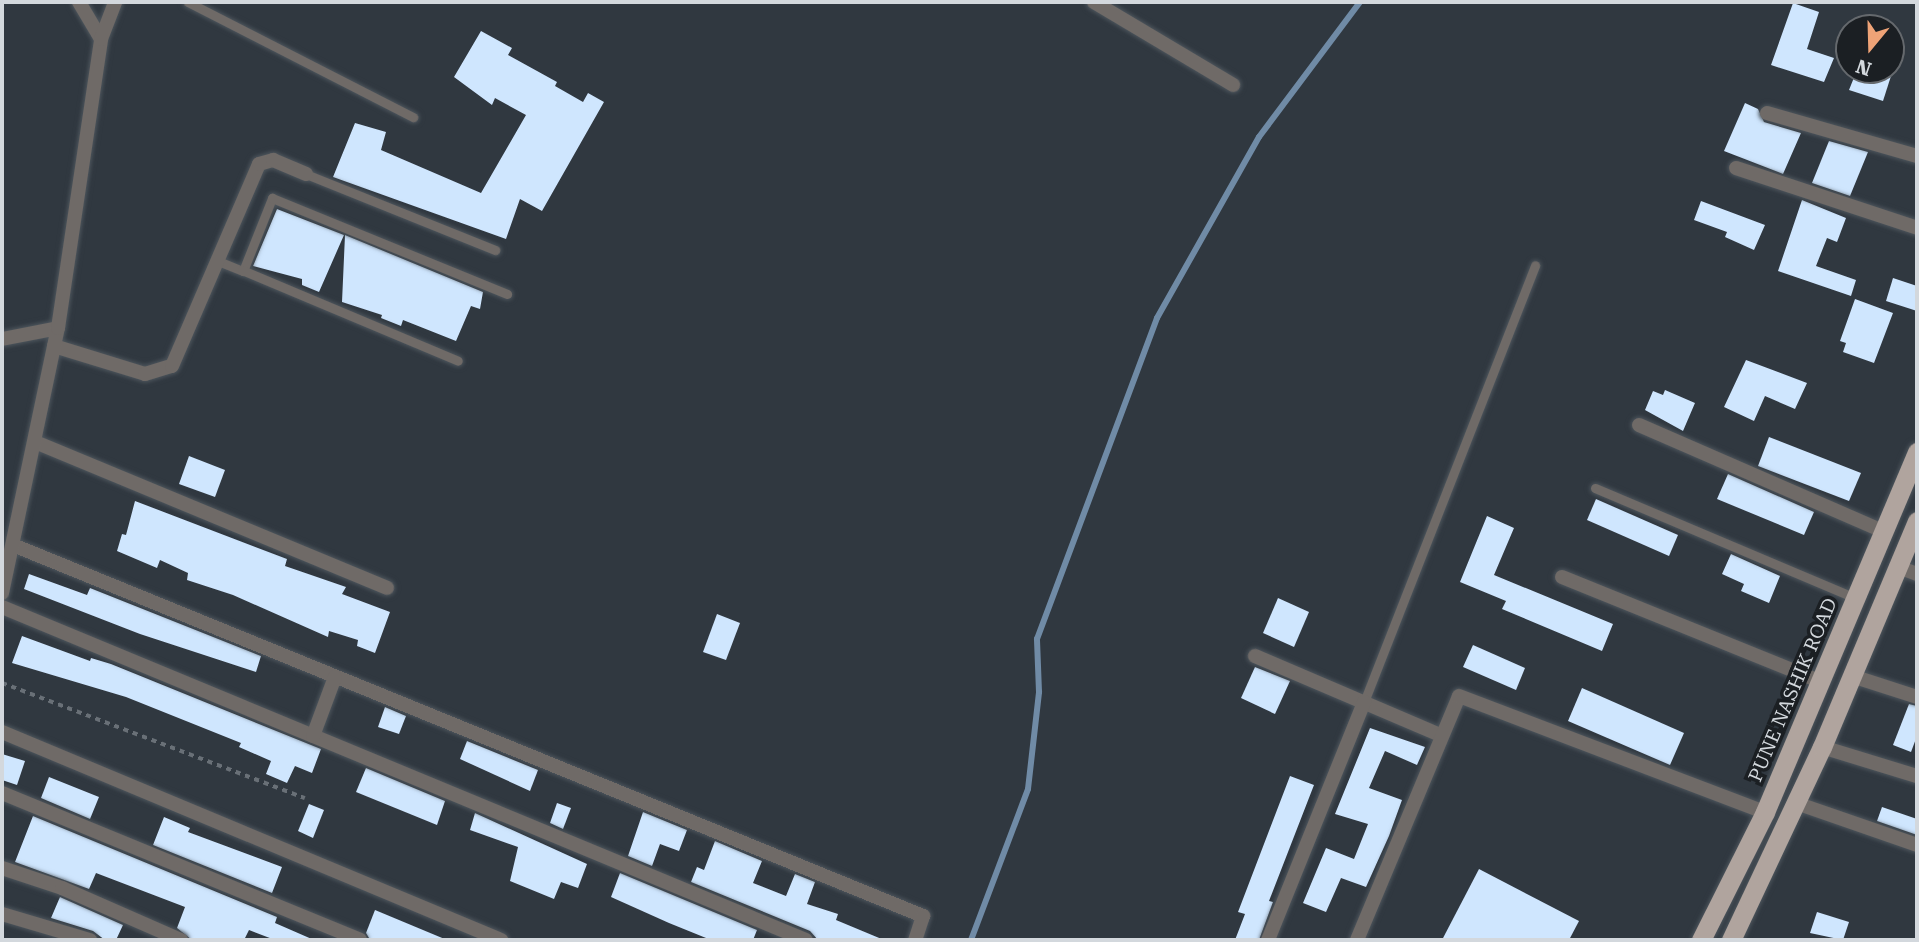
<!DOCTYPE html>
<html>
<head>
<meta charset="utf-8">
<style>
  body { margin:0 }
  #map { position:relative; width:1919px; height:942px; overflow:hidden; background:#303840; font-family:"Roboto Serif",serif }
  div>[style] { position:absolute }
  .stream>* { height:6px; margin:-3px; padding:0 3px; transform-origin:3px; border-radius:3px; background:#708ba6 }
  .building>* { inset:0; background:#cfe6fe }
  .path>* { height:3.5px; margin-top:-1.75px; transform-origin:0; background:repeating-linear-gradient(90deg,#697077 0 5px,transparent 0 10px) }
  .roads { filter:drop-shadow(0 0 2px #4d555c) drop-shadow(0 0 2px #4d555c) }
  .service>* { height:9px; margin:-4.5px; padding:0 4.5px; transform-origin:4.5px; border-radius:4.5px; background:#6f6a67 }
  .minor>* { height:14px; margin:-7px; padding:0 7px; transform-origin:7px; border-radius:7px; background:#6f6a67 }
  .trunk>* { height:19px; margin:-9.5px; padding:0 9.5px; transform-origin:9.5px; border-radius:9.5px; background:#b0a49e }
  span { translate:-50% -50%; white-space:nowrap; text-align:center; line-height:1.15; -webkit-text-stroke:7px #1b1f23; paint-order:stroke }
  .street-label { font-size:19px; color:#d3d8dd }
  .frame { position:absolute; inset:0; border:4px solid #d3d8dd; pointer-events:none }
  .north { position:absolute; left:1835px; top:14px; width:70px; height:70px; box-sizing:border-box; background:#1b1f23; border:2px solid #65696d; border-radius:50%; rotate:199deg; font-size:19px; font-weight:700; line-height:28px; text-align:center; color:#d3d8dd }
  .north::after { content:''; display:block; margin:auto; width:24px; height:32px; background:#efa377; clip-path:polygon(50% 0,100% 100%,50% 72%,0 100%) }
</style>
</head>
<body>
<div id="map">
  <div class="stream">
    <i style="left:971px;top:940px;width:161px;rotate:-69.3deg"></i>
    <i style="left:1028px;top:789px;width:98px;rotate:-83.5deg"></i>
    <i style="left:1039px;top:692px;width:53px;rotate:-92.2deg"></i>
    <i style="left:1037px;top:639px;width:343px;rotate:-69.5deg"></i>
    <i style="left:1157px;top:318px;width:208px;rotate:-60.6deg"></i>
    <i style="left:1259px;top:137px;width:169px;rotate:-53.2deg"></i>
  </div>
  <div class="building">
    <i style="clip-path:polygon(1793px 3px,1819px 12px,1807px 49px,1834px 58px,1824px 82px,1771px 65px)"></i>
    <i style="clip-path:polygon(481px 31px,512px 48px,508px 55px,557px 82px,555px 86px,583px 102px,588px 93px,604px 102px,542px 211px,520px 199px,506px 239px,333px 177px,355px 123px,386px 132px,381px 150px,481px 193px,526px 115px,495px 98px,492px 105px,454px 77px)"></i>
    <i style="clip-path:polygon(1857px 70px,1891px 76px,1883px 101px,1849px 90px)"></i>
    <i style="clip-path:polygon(1745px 103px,1758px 109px,1764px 122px,1801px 133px,1783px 174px,1724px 151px)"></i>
    <i style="clip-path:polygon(1829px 141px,1868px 152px,1850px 196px,1812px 183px)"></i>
    <i style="clip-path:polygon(1802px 200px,1846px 218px,1837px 242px,1827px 238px,1816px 266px,1856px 280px,1851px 296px,1778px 271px)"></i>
    <i style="clip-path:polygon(1701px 201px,1765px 225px,1754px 250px,1725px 237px,1727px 232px,1694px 220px)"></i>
    <i style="clip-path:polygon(277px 209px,344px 235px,319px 292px,302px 285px,302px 279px,253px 266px)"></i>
    <i style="clip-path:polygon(345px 235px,483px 292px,480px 309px,471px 306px,456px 341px,403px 320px,401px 326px,381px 318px,382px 315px,342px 302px)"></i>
    <i style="clip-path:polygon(1893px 278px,1917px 286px,1917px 311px,1886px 301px)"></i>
    <i style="clip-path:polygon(1855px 299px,1893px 313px,1874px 363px,1843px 352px,1846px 343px,1840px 341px)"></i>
    <i style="clip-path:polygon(1746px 360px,1807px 383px,1795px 409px,1765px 396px,1754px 421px,1724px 407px)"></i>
    <i style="clip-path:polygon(1665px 390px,1695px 403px,1683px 431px,1645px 410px,1653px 391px,1663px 395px)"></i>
    <i style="clip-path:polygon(1769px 437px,1861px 473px,1849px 501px,1758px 466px)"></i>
    <i style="clip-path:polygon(189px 456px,225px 470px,215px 497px,179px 484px)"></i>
    <i style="clip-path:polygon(1728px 474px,1814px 512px,1804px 535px,1717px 499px)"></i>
    <i style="clip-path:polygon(1596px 499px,1678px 535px,1669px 556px,1587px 520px)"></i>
    <i style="clip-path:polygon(135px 501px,287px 559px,285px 566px,346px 587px,342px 594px,390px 612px,375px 653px,357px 646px,358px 640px,329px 631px,328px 637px,233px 595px,187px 580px,188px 573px,160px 560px,157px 568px,117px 551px,122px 534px,126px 535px)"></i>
    <i style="clip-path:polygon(1487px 516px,1514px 528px,1494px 575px,1613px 624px,1602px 651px,1502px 609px,1506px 601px,1460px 582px)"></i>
    <i style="clip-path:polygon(1731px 554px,1780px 576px,1769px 603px,1741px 591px,1744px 584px,1722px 574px)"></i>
    <i style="clip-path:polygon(29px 574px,87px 595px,90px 588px,261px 656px,256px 672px,140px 634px,24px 589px)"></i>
    <i style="clip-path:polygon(1278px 598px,1309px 612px,1294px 647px,1263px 633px)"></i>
    <i style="clip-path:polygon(717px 614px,740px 623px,726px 660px,703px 652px)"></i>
    <i style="clip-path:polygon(22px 636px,90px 661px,91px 658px,111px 664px,321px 749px,312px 773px,295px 766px,287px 783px,266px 774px,271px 761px,239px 747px,241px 743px,126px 697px,12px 663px)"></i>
    <i style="clip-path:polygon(1473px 645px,1525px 668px,1516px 690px,1463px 667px)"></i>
    <i style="clip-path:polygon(1255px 667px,1290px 681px,1275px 714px,1241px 698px)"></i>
    <i style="clip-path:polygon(1582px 688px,1684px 733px,1670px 765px,1568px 721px)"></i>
    <i style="clip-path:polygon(1909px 704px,1917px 706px,1917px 736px,1911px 752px,1893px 745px)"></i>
    <i style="clip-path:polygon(385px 707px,406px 716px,399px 734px,378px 727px)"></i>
    <i style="clip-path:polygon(1370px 728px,1425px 747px,1417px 765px,1385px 751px,1369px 788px,1402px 800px,1389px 836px,1366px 887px,1341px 878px,1326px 912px,1303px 903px,1326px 848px,1354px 859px,1368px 824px,1335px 814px)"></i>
    <i style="clip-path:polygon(467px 741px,538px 770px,530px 791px,460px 759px)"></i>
    <i style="clip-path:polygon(2px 754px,25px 761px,17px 785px,2px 780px)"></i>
    <i style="clip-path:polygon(366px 768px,445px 801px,437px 825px,356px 792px)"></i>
    <i style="clip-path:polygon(1290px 776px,1314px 785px,1269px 901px,1273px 902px,1259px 940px,1235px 940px,1245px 914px,1238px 912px)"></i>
    <i style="clip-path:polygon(49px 777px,99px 797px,90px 819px,41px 798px)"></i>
    <i style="clip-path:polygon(557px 803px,571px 808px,563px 829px,550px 823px)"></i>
    <i style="clip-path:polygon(309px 804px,324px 810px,313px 838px,298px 831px)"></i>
    <i style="clip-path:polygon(1882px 807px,1917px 819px,1917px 835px,1877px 821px)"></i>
    <i style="clip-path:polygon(643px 812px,687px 830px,679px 851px,660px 844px,652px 866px,628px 856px)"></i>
    <i style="clip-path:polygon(475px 813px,587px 864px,578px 888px,561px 882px,554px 899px,510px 881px,518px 847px,470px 830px)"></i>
    <i style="clip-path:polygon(33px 816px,277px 917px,275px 923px,314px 940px,275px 940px,249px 930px,244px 940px,192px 940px,177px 928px,185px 907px,96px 873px,89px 889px,15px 862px)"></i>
    <i style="clip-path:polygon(164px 817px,190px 828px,188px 832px,282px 867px,272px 893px,153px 845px)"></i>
    <i style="clip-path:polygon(715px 841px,762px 861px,753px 883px,786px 896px,795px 874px,815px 882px,807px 904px,838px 914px,836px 920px,884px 940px,818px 940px,810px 931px,691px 882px,697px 867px,704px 870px)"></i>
    <i style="clip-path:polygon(1479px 869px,1579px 921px,1569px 940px,1442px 940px)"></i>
    <i style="clip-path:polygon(620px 873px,757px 930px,753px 940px,711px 940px,669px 923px,611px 897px)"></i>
    <i style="clip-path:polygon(60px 897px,123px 925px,116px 940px,105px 940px,93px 931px,51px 918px)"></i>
    <i style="clip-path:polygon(375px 910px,447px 940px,369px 938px,366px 933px)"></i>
    <i style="clip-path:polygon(1817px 912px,1849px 922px,1843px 940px,1810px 933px)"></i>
  </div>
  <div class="path">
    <i style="left:2px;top:683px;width:324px;rotate:20.8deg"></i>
  </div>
  <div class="roads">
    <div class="service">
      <i style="left:188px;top:2px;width:253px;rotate:27.1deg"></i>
      <i style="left:306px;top:174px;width:204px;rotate:21.9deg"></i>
      <i style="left:218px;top:261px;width:27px;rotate:22deg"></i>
      <i style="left:243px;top:271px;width:79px;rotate:-68.3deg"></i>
      <i style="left:272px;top:198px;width:254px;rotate:22.2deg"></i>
      <i style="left:242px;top:270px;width:234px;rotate:22.8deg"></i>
      <i style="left:1595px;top:488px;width:282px;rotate:22.9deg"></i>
      <i style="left:1364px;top:702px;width:469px;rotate:-68.6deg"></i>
    </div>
    <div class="minor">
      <i style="left:79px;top:2px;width:43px;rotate:59.3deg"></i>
      <i style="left:1094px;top:2px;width:162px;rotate:30.8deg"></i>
      <i style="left:1767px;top:113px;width:156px;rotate:16deg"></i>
      <i style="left:1736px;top:168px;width:191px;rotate:18.3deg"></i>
      <i style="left:2px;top:339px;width:57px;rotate:-11.1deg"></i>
      <i style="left:54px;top:346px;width:95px;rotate:17.1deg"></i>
      <i style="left:145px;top:374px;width:28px;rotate:-17deg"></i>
      <i style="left:172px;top:366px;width:220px;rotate:-66.7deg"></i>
      <i style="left:259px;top:164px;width:15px;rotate:-16deg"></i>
      <i style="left:273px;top:160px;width:36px;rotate:23deg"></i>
      <i style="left:1639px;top:425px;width:268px;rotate:23.5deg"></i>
      <i style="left:35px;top:442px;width:381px;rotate:22.5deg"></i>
      <i style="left:13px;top:545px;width:983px;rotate:22.18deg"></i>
      <i style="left:923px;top:916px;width:25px;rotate:108deg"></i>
      <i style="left:1898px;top:567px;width:20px;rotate:20deg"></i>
      <i style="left:1562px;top:577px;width:280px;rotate:22deg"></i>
      <i style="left:2px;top:593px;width:271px;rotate:-78.1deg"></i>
      <i style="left:58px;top:328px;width:292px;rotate:-81.5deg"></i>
      <i style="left:101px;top:39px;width:40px;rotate:-69deg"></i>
      <i style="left:2px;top:607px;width:870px;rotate:22.5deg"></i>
      <i style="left:1255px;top:656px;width:201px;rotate:23.1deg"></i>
      <i style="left:1852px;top:676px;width:68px;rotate:17.9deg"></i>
      <i style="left:2px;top:732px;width:541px;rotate:22.63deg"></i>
      <i style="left:313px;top:736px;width:63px;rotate:-69.6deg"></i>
      <i style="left:1822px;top:747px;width:99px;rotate:17deg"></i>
      <i style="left:2px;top:793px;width:387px;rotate:22.3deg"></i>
      <i style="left:1796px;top:803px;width:128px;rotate:19.1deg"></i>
      <i style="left:2px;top:868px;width:63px;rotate:18.4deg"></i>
      <i style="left:62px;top:888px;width:130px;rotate:23.6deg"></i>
      <i style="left:2px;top:914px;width:92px;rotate:16.5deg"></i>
      <i style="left:1268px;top:940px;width:257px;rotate:-68deg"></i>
      <i style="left:1357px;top:940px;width:264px;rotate:-67.3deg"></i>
      <i style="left:1459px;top:696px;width:327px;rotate:20.8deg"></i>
    </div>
    <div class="trunk">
      <i style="left:1701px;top:940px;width:143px;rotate:-63.4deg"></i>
      <i style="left:1765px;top:812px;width:391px;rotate:-67.1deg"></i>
      <i style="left:1731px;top:940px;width:213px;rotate:-64.8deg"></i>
      <i style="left:1822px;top:747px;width:245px;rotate:-67.2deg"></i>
    </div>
  </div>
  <div class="street-label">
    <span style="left:1793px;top:690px;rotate:-67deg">PUNE NASHIK ROAD</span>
  </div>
  <div class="frame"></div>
  <div class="north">N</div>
</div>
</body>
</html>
